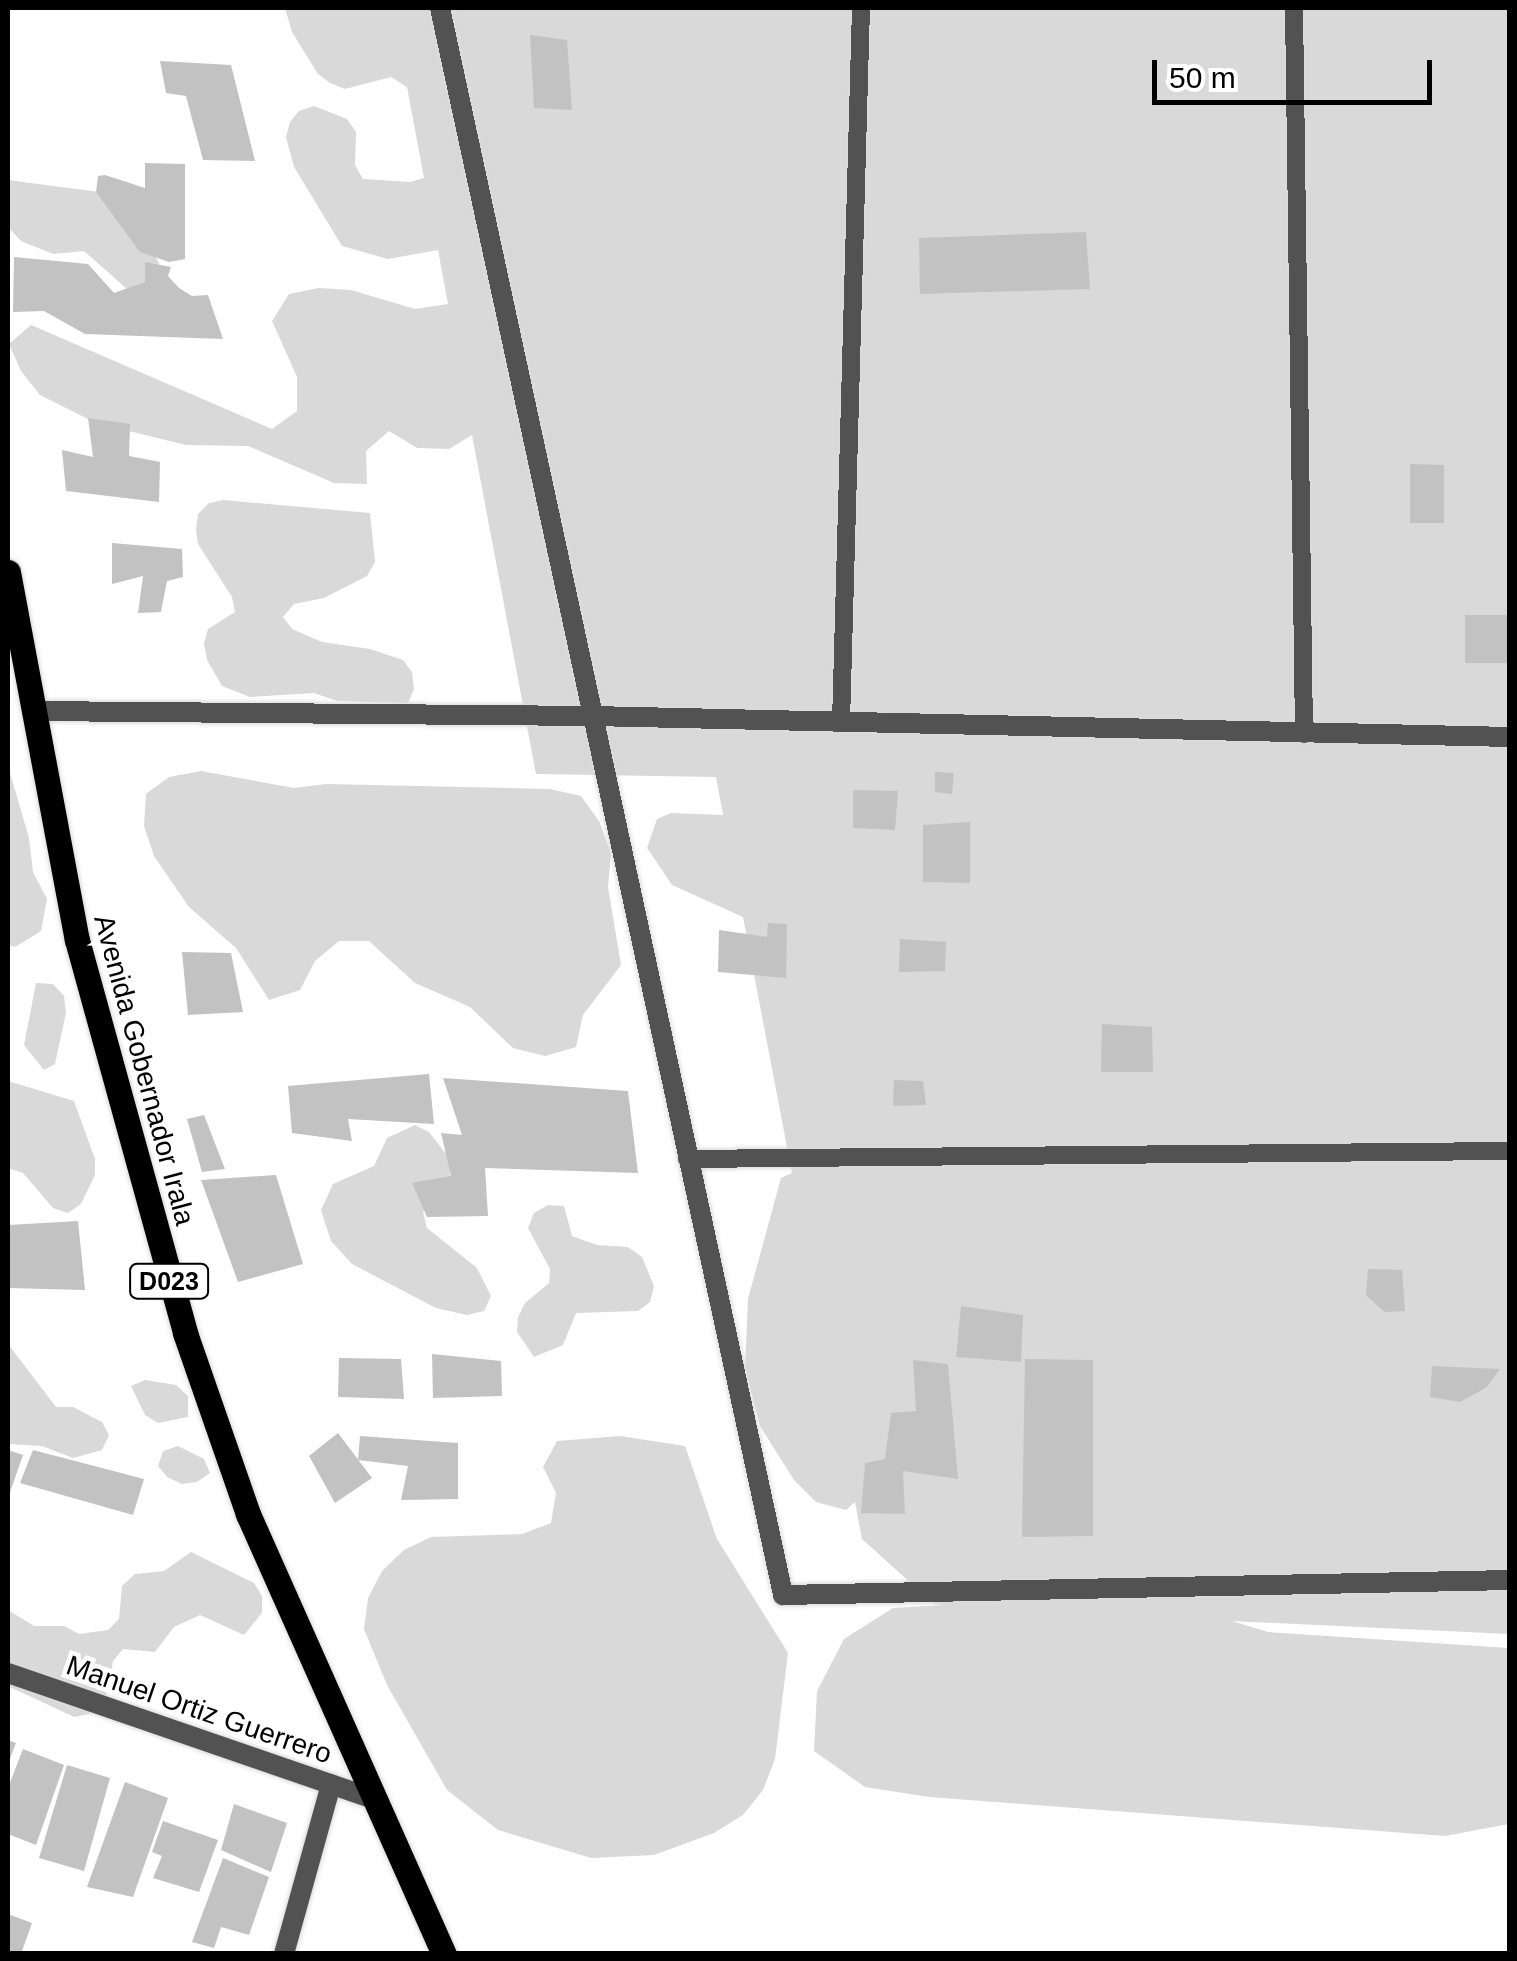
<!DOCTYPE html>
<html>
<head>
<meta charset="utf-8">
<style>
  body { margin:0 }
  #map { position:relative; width:1517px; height:1961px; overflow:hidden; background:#fff; font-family:Helvetica,sans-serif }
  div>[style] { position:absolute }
  .green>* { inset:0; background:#d9d9d9 }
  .building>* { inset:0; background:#c2c2c2 }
  .roads { filter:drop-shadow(0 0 2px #dbdbdb) drop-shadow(0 0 2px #dbdbdb) }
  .lane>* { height:18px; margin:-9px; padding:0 9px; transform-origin:9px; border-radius:9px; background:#525252 }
  .street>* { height:20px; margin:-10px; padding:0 10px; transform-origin:10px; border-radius:10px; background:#525252 }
  .primary>* { height:25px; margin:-12.5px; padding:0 12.5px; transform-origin:12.5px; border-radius:12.5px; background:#000 }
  span { translate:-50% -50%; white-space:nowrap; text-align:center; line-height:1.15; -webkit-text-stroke:9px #fff; paint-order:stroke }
  .shield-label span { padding:2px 8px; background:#fff; border:2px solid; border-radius:8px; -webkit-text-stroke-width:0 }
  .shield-label { font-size:25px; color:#000; font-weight:700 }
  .street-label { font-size:28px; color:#000 }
  .frame { position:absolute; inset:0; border:10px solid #000; pointer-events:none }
  .scale { position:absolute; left:1152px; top:60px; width:280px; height:45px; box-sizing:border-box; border:5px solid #000; border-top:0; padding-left:12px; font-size:30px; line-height:35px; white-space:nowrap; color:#000; -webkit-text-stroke:8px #fff; paint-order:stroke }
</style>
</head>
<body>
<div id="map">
  <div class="green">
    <i style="clip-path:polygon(285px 8px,1509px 8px,1509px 1634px,1232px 1621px,1268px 1632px,1509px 1648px,1509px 1824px,1445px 1836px,929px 1797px,865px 1787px,814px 1751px,817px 1691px,844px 1639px,893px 1608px,944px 1605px,934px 1604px,862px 1539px,855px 1502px,846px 1510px,816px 1502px,794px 1480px,760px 1426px,745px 1368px,748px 1299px,781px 1178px,792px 1173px,743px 917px,672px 885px,647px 848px,657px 819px,671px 813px,723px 815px,716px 777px,536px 774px,472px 435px,449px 449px,417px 448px,389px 431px,366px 451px,367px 484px,334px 483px,248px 446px,186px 445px,96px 423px,40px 395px,21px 371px,9px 344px,31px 325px,272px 429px,297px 411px,297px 377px,272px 321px,289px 294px,319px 288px,351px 290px,415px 309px,448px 304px,438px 250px,388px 259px,342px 246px,294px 167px,286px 137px,290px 122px,299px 111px,314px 106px,347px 119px,356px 132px,355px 165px,363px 179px,410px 182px,424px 178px,407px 87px,391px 77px,345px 89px,330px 83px,318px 74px,292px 32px)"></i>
    <i style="clip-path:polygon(8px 180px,122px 195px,159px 263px,157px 294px,144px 304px,84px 251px,53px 254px,21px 241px,8px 227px)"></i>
    <i style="clip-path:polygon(223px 500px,370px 513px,375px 562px,367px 576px,324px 598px,294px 604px,283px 617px,292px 629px,322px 642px,370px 649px,403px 660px,412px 672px,414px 689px,408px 703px,337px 701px,314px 693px,250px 697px,222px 686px,207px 660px,204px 643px,208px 629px,235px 612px,232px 597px,198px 544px,196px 529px,198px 514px,209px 503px)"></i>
    <i style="clip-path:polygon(8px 766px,29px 838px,33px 872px,47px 899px,41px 931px,15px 947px,8px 945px)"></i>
    <i style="clip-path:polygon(201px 771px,294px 788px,326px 784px,550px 789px,581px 796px,599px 821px,611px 853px,608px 887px,621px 965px,583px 1015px,576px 1047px,545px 1056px,513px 1048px,470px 1007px,415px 983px,369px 941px,339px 941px,315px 961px,300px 990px,269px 1000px,236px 948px,189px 907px,154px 856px,144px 826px,146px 794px,169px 777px)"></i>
    <i style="clip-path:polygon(36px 983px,53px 984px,64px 996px,66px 1013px,55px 1064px,44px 1070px,24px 1045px)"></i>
    <i style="clip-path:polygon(8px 1081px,74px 1101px,95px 1159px,95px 1175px,81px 1204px,68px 1213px,53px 1208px,23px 1173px,8px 1168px)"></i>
    <i style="clip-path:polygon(415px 1125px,429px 1132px,450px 1159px,450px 1176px,423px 1212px,427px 1228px,477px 1268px,491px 1296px,484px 1311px,467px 1315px,436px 1308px,352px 1264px,331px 1241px,321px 1210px,333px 1184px,374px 1166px,387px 1138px)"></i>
    <i style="clip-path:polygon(548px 1205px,564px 1206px,572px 1236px,597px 1245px,628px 1247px,642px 1257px,654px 1286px,650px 1302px,638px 1311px,576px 1313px,563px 1345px,534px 1357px,517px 1332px,518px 1317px,525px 1303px,549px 1283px,550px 1269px,528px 1228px,534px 1213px)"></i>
    <i style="clip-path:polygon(8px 1344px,56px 1407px,73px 1407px,102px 1422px,109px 1435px,102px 1450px,73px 1458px,42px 1446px,8px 1444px)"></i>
    <i style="clip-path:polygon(145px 1380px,176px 1385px,188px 1396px,188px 1417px,158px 1423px,145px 1415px,131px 1386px)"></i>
    <i style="clip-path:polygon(620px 1436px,685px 1446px,717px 1539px,788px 1653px,775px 1759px,763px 1790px,743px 1815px,714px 1833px,654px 1855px,591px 1858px,498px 1830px,447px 1790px,387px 1685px,364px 1629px,368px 1598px,382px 1571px,404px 1550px,431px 1537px,522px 1534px,551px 1523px,556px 1493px,543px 1467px,557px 1441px)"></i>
    <i style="clip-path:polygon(178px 1446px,204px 1459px,210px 1473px,197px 1482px,182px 1484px,167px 1477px,158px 1466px,163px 1451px)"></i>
    <i style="clip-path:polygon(191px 1552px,254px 1583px,262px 1596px,262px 1613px,244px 1635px,200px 1615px,174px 1627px,155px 1652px,123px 1649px,113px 1661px,108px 1692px,89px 1714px,74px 1717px,8px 1686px,8px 1610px,34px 1626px,64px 1626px,79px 1634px,108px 1630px,119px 1619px,122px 1586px,135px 1574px,164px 1571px)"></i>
  </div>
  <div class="building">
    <i style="clip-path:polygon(530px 35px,567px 40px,572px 110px,534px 108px)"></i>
    <i style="clip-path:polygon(160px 61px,231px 65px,255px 161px,203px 160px,186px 96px,166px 93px)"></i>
    <i style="clip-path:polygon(145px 163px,185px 164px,185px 259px,169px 262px,140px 252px,96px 192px,98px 176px,105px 175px,145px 188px)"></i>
    <i style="clip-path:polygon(1086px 232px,1090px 289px,920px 294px,919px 238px)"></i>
    <i style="clip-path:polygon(14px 257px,88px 264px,114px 293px,145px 282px,145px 262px,171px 267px,168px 276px,179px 288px,192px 296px,208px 295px,223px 339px,85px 334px,44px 311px,13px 312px)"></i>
    <i style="clip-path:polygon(88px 418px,130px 424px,129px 456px,160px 462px,159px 502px,66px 491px,62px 450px,93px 457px)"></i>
    <i style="clip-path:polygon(1410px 464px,1444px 465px,1444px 523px,1410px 523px)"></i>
    <i style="clip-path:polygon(112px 543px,182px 549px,183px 577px,167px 581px,161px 612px,138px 613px,143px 576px,112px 584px)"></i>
    <i style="clip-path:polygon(1465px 615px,1510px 615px,1510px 663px,1465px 663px)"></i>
    <i style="clip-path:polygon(935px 772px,954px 773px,952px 794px,935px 792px)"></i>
    <i style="clip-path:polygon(853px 790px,898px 791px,895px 830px,853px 828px)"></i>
    <i style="clip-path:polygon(970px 822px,970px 883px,923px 882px,923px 825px)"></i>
    <i style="clip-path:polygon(768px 923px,787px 924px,786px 978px,718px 972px,719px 930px,767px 937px)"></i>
    <i style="clip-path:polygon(900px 939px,946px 942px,945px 971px,899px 972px)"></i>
    <i style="clip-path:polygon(182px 952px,231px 953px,243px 1012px,188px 1015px)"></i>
    <i style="clip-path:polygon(1102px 1024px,1152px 1027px,1153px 1072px,1101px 1072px)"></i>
    <i style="clip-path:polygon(429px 1074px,434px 1124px,348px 1119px,352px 1141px,292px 1133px,288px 1086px)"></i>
    <i style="clip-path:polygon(443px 1078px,628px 1091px,638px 1173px,485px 1168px,488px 1216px,427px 1217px,412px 1183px,451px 1176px,441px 1133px,462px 1135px)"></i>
    <i style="clip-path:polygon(894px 1080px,923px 1081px,926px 1105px,893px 1106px)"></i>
    <i style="clip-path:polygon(204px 1115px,225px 1169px,202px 1172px,187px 1119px)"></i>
    <i style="clip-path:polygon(276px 1175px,303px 1264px,238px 1282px,201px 1180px)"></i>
    <i style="clip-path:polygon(78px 1221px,85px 1290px,8px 1288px,8px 1225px)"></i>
    <i style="clip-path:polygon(1368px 1269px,1402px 1270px,1405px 1311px,1384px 1312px,1366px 1295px)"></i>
    <i style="clip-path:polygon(961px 1306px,1023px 1315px,1021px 1362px,956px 1357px)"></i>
    <i style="clip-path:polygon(432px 1354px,501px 1361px,502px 1396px,433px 1398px)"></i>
    <i style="clip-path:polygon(339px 1358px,401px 1359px,404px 1399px,338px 1397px)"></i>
    <i style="clip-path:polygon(1025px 1359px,1093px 1360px,1093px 1536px,1022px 1537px)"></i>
    <i style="clip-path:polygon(913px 1360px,948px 1364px,958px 1479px,903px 1471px,905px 1514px,861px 1513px,865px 1463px,885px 1459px,891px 1413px,916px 1411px)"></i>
    <i style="clip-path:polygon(1432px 1366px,1500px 1369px,1487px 1387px,1460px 1402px,1430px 1397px)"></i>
    <i style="clip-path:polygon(338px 1433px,372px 1478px,335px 1503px,309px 1456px)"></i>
    <i style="clip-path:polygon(360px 1436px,458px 1443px,458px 1499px,401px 1500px,408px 1466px,358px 1460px)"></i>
    <i style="clip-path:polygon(8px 1450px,23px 1455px,8px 1498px)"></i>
    <i style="clip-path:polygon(33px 1450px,144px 1479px,133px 1515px,20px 1483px)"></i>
    <i style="clip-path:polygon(8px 1740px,16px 1743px,8px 1764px)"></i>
    <i style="clip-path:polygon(23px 1749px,64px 1765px,36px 1845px,8px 1834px,8px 1788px)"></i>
    <i style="clip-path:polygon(67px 1765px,110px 1778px,84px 1871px,39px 1858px)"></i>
    <i style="clip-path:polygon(125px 1782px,168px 1798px,133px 1897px,87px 1887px)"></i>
    <i style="clip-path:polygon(234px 1804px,287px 1823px,271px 1872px,221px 1850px)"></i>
    <i style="clip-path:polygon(163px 1821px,218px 1840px,199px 1892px,153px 1878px,162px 1856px,152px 1852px)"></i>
    <i style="clip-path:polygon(223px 1858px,269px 1877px,249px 1935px,221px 1927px,214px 1948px,192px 1942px)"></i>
    <i style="clip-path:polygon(8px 1914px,32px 1923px,21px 1954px,8px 1954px)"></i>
  </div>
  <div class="roads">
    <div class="lane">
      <i style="left:1294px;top:8px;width:726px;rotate:89.21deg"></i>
      <i style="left:841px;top:723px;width:715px;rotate:-88.4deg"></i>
      <i style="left:687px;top:1159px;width:823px;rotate:-0.56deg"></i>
    </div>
    <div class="street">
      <i style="left:440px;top:8px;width:1624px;rotate:77.8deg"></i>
      <i style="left:783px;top:1595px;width:727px;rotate:-1.18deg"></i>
      <i style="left:32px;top:711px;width:560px;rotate:0.51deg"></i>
      <i style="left:592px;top:716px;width:918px;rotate:1.31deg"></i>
      <i style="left:8px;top:1673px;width:386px;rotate:19deg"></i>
      <i style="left:284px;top:1954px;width:176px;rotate:-74.5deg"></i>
    </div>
    <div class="primary">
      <i style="left:8px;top:572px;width:374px;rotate:79.4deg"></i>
      <i style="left:77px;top:940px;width:408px;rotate:74.6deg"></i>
      <i style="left:185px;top:1333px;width:192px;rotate:70.8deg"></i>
      <i style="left:248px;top:1514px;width:482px;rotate:66deg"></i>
    </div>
  </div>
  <div class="shield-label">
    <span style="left:169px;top:1281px">D023</span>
  </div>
  <div class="street-label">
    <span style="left:144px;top:1070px;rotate:75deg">Avenida Gobernador Irala</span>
    <span style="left:199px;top:1710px;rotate:19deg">Manuel Ortiz Guerrero</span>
  </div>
  <div class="frame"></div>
  <div class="scale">50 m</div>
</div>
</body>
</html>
